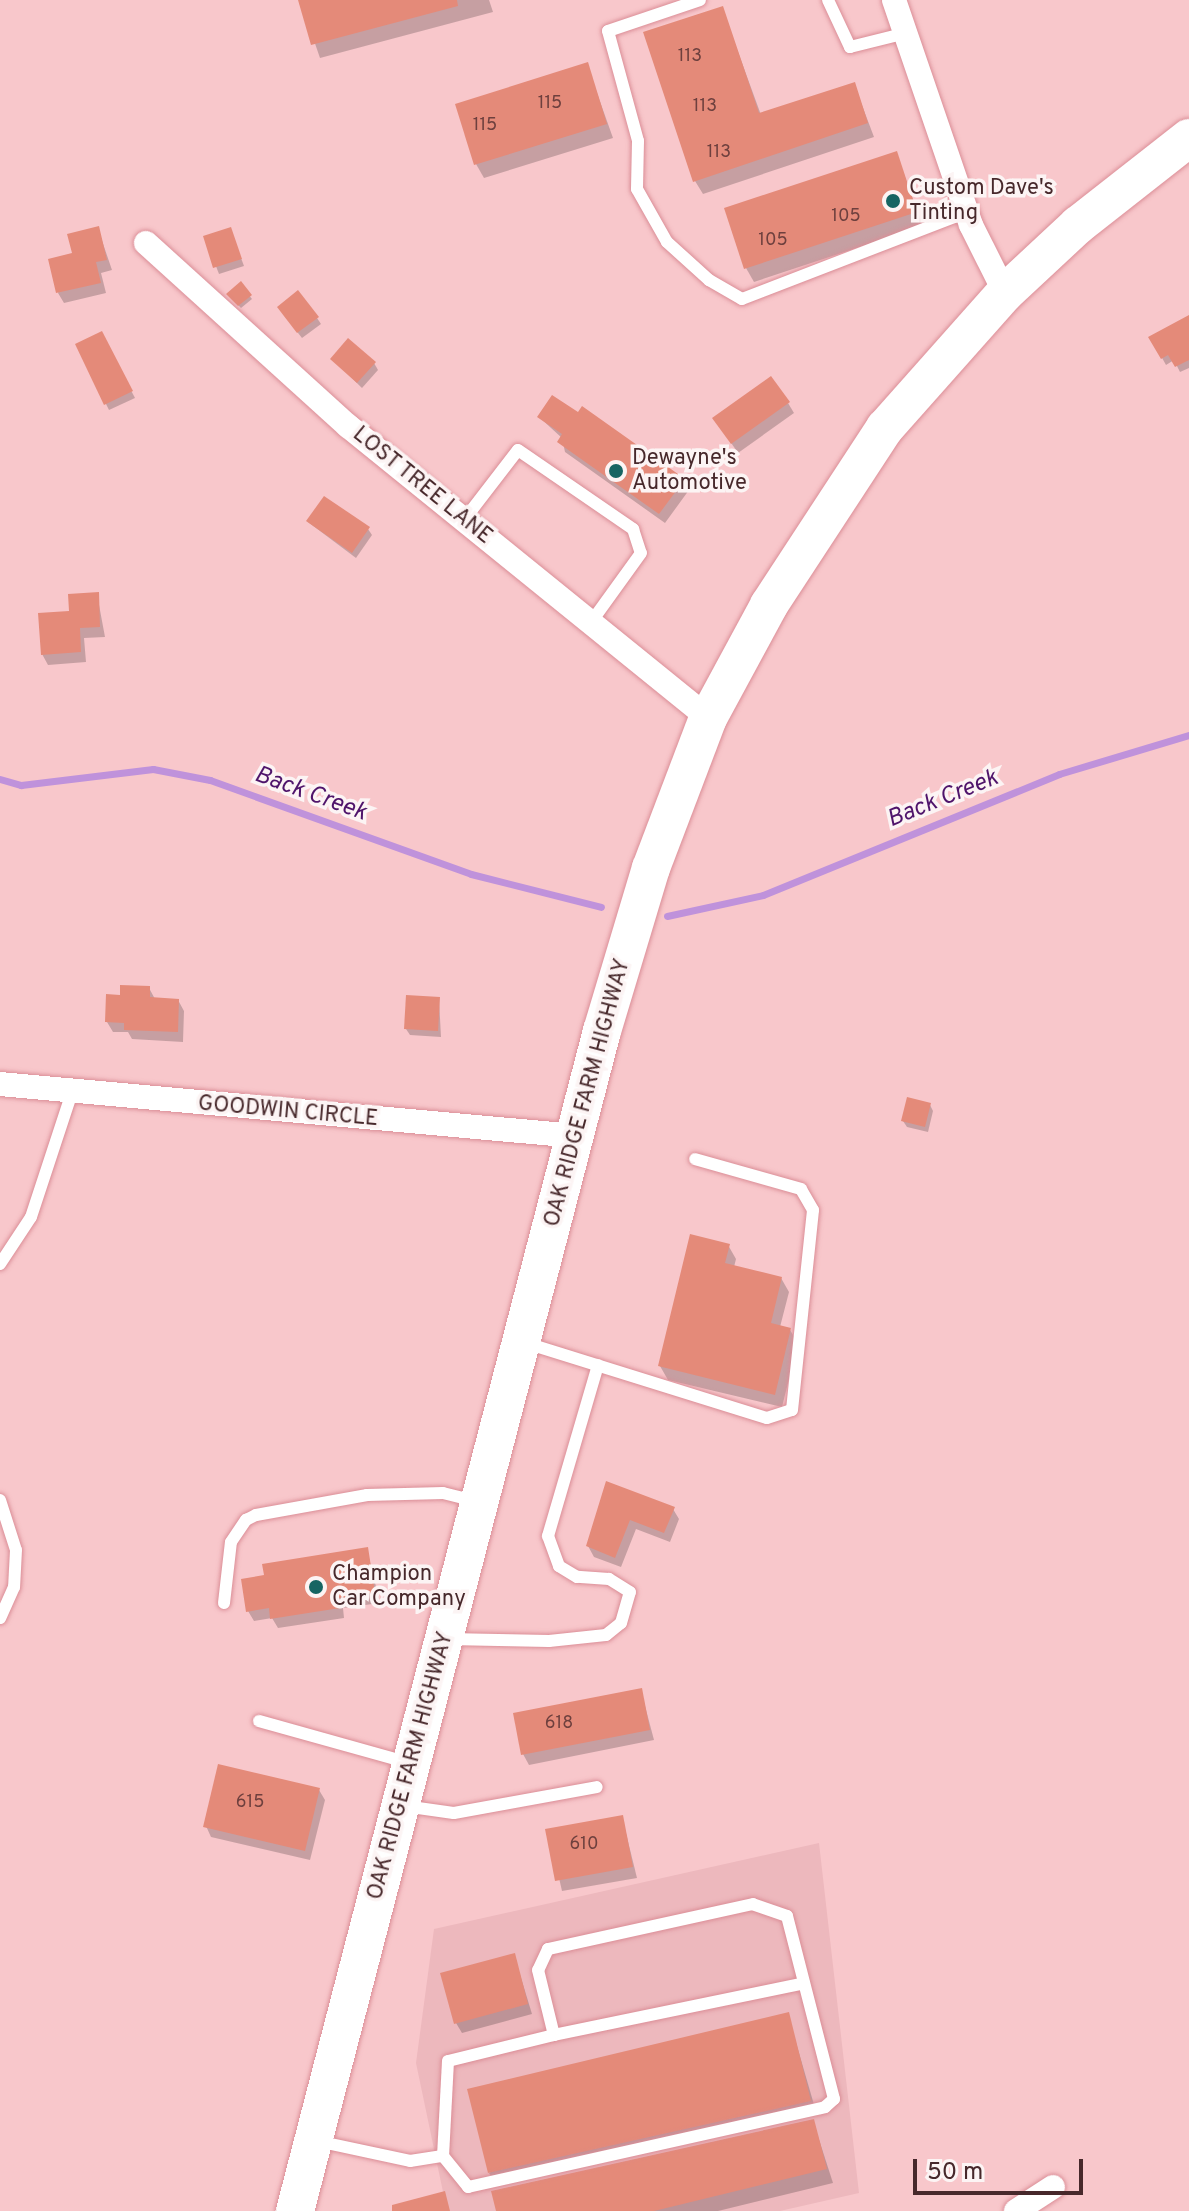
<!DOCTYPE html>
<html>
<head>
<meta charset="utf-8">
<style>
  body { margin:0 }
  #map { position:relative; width:1189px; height:2211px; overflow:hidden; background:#f8c7cb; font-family:Overpass,sans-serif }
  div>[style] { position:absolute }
  .built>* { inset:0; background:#edb8bd }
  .shadow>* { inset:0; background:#0003 }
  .stream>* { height:7px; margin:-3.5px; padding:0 3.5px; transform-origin:3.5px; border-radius:3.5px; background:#bf92db }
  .building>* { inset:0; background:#e48a79 }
  .roads { filter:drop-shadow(0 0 2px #db8e97) drop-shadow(0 0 2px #db8e97) }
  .lane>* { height:12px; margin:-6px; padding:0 6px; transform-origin:6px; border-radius:6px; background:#fff }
  .street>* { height:24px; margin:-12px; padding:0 12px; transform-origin:12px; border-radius:12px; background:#fff }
  .primary>* { height:38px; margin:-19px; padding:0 19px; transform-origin:19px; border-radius:19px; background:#fff }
  .dots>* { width:22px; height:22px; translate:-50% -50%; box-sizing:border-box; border:4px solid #fcf4f4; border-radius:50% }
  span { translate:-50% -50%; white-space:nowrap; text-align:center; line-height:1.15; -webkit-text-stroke:7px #fcf4f4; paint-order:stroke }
  .number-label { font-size:18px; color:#6e403e }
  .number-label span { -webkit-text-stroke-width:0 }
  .poi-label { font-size:22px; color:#47282b }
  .left { translate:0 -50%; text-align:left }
  .street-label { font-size:22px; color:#47282b }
  .water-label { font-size:24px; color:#4f146b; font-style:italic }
  .scale { position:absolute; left:913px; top:2159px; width:170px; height:36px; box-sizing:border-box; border:4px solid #47282b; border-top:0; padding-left:10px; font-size:24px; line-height:28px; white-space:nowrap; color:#47282b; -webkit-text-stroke:6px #fcf4f4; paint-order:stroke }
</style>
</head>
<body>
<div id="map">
  <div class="built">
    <i style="clip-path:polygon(819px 1843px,859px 2193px,780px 2211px,447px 2211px,416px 2063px,434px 1929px)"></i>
  </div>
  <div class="shadow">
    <i style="clip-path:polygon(300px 0,489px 0,493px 12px,320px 58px)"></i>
    <i style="clip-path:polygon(722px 8px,761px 115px,854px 84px,874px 137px,703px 194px,695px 181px)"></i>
    <i style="clip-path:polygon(587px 65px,613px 138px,484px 178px,476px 164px)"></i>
    <i style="clip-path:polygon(896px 153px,923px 226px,754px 282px,746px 268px)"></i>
    <i style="clip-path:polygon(98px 229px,112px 270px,101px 273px,106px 293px,64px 303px,58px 293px,74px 255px)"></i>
    <i style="clip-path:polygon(230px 229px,244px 266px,219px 274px,205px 238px)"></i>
    <i style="clip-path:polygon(241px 285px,252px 299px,241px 308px,232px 299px)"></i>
    <i style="clip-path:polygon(283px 314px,317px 318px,321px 324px,302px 338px)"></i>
    <i style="clip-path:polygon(1189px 317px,1189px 368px,1180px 372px,1174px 360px,1166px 365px,1151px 338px)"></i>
    <i style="clip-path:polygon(101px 334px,135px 398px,109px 410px,106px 404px)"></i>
    <i style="clip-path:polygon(332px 359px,374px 363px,378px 370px,362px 388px)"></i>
    <i style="clip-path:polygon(788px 403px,794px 413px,738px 453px,721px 428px)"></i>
    <i style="clip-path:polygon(539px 417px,683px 480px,689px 490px,665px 523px,565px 452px,562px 438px)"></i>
    <i style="clip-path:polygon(308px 522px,368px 529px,372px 535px,356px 558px)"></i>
    <i style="clip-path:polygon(97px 594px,105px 637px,84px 638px,86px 662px,48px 665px,42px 654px,71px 613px)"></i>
    <i style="clip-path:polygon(149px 988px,155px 999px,178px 1000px,184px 1011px,183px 1042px,132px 1039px,128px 1032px,113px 1032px,107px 1022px,122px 997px)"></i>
    <i style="clip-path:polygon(439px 999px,441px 1037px,410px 1035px,406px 1029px)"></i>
    <i style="clip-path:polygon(930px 1105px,933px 1111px,928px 1132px,907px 1127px,903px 1121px)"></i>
    <i style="clip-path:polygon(728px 1245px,736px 1259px,734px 1267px,781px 1278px,789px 1292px,780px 1327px,790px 1330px,798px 1343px,782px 1407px,668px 1380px,660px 1366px)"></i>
    <i style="clip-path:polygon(608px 1483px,673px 1509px,679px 1519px,670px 1542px,636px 1529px,621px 1567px,594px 1557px,588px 1546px)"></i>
    <i style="clip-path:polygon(367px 1550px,380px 1603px,343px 1608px,344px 1618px,278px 1628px,272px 1618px,254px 1621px,248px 1611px)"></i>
    <i style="clip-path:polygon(641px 1691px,654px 1740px,529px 1765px,523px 1754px)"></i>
    <i style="clip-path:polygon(319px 1790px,325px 1800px,310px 1860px,211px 1837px,206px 1826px)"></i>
    <i style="clip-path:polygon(622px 1817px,637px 1878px,562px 1891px,548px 1830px)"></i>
    <i style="clip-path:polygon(514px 1955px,532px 2014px,462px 2033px,456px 2023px)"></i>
    <i style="clip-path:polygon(788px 2015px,817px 2115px,497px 2186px,489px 2173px)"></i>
    <i style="clip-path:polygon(813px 2121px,833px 2183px,718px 2211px,498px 2211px)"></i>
  </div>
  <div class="stream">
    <i style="left:0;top:779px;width:22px;rotate:16deg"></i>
    <i style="left:21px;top:785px;width:133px;rotate:-6.9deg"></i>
    <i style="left:153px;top:769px;width:58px;rotate:10.9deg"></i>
    <i style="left:210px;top:780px;width:277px;rotate:19.8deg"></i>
    <i style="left:471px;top:874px;width:134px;rotate:14.2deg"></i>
    <i style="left:667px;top:916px;width:98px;rotate:-12.3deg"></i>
    <i style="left:763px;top:895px;width:320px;rotate:-22.2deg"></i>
    <i style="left:1059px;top:774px;width:136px;rotate:-16.7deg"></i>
  </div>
  <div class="building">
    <i style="clip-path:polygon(298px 0,457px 0,458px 6px,311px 45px)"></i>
    <i style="clip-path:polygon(723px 6px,759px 113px,855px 82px,868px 123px,693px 182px,643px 32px)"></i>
    <i style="clip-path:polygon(588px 62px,607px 124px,474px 165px,455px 104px)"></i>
    <i style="clip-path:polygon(897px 151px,917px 212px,744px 269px,724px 208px)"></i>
    <i style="clip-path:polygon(99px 226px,107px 260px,96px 262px,101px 283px,56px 293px,48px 259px,72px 253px,67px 234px)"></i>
    <i style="clip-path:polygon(231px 227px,242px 259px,213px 268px,203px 236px)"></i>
    <i style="clip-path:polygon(241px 281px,252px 295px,238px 306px,226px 294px)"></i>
    <i style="clip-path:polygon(298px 290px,319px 317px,297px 333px,277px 307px)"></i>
    <i style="clip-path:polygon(1189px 315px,1189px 360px,1175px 367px,1168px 355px,1161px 359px,1148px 337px)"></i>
    <i style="clip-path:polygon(102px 331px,133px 391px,104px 405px,75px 344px)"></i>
    <i style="clip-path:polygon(348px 338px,376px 362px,357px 383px,330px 359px)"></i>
    <i style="clip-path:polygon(771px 376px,790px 402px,731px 444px,712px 418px)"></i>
    <i style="clip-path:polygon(552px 395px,578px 412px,582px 406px,685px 479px,659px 514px,557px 442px,562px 434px,537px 417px)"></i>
    <i style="clip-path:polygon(324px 496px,370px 527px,352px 553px,306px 521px)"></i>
    <i style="clip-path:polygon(99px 592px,100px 627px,80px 628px,81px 652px,41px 655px,38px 613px,69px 611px,68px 594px)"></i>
    <i style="clip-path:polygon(120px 985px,150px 986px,150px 997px,179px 999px,178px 1032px,124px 1030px,124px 1023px,105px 1022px,106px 994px,120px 995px)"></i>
    <i style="clip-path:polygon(406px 995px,440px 997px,438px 1031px,404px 1029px)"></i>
    <i style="clip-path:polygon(907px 1097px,931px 1103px,925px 1127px,901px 1121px)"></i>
    <i style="clip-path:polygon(690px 1234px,730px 1244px,725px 1263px,782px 1277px,771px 1323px,791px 1328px,775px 1395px,658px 1366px)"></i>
    <i style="clip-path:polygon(606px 1481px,675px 1507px,664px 1533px,630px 1520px,615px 1558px,586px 1546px)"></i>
    <i style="clip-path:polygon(368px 1547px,375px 1593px,339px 1598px,340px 1608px,270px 1619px,269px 1608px,246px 1612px,241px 1579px,264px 1575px,262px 1564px)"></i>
    <i style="clip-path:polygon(642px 1688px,650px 1730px,521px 1755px,513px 1713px)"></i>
    <i style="clip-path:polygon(218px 1764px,320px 1788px,305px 1851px,203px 1827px)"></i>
    <i style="clip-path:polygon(623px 1815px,633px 1867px,555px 1881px,545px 1829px)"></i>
    <i style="clip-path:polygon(515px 1953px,528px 2004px,454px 2024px,440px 1973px)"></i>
    <i style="clip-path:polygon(789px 2012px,811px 2101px,488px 2173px,467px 2089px)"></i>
    <i style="clip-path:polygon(814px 2119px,827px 2169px,654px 2211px,496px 2211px,491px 2191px)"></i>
    <i style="clip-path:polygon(445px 2191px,450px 2211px,392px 2211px,392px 2205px)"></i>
  </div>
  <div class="roads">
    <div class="lane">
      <i style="left:700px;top:0;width:97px;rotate:161.4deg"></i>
      <i style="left:608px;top:31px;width:114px;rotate:74.7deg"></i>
      <i style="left:638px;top:141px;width:48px;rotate:91.2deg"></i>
      <i style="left:637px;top:189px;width:61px;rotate:60.5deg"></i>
      <i style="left:667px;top:242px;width:57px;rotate:42.1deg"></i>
      <i style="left:709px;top:280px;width:38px;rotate:30deg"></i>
      <i style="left:742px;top:299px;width:241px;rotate:-21.1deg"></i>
      <i style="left:828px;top:0;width:52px;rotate:64.9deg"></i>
      <i style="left:850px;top:47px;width:58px;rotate:-14deg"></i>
      <i style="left:464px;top:520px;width:88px;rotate:-52.4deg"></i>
      <i style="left:518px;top:450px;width:140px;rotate:34.5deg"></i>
      <i style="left:633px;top:529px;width:25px;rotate:72deg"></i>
      <i style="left:641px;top:553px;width:84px;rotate:125.8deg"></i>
      <i style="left:0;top:1264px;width:56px;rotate:-56.6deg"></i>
      <i style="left:31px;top:1217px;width:132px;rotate:-71.8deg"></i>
      <i style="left:526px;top:1343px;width:252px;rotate:17.3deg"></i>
      <i style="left:767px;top:1418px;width:26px;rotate:-18deg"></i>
      <i style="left:792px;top:1410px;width:201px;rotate:-84deg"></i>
      <i style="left:813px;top:1210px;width:24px;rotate:-120deg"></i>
      <i style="left:801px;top:1189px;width:110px;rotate:-164.2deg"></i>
      <i style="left:0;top:1500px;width:52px;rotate:72.3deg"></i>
      <i style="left:16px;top:1550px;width:37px;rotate:93deg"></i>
      <i style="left:14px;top:1587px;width:34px;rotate:114deg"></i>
      <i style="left:224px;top:1603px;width:61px;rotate:-83.5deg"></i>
      <i style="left:231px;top:1542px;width:27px;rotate:-56deg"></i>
      <i style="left:246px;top:1520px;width:11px;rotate:-27deg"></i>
      <i style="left:256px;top:1515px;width:113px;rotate:-10.2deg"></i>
      <i style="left:367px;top:1495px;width:76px;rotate:-1.5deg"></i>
      <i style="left:443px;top:1493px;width:32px;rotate:14deg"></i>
      <i style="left:448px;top:1639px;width:101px;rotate:1.1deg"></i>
      <i style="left:549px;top:1641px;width:57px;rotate:-6deg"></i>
      <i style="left:606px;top:1635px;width:19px;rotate:-39deg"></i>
      <i style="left:621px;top:1623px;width:32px;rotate:-74deg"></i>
      <i style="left:630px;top:1592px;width:25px;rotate:-148deg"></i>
      <i style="left:609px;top:1579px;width:32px;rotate:-176deg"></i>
      <i style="left:577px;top:1577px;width:21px;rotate:-149deg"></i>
      <i style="left:559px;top:1566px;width:32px;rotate:-110deg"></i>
      <i style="left:548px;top:1536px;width:178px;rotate:-73.7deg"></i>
      <i style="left:259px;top:1721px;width:153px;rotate:15.6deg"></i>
      <i style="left:404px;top:1806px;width:50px;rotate:8deg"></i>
      <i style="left:454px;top:1813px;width:145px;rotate:-10.3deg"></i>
      <i style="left:554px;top:2035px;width:255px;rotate:-11.7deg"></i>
      <i style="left:317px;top:2141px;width:95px;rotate:12.1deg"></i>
      <i style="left:410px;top:2161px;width:33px;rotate:-9deg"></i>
      <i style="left:443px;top:2156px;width:40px;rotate:51deg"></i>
      <i style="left:468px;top:2187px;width:366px;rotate:-12.6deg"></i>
      <i style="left:825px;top:2107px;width:12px;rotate:-42deg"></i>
      <i style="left:834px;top:2099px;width:189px;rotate:-104.4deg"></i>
      <i style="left:787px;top:1916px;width:36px;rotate:-161deg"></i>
      <i style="left:753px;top:1904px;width:210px;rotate:167.6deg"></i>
      <i style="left:548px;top:1949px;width:23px;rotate:115deg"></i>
      <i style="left:538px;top:1970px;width:67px;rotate:76.2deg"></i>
      <i style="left:554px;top:2035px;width:109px;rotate:166.2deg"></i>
      <i style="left:448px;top:2061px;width:95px;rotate:93deg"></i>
    </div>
    <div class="street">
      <i style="left:894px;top:0;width:238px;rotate:71.1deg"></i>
      <i style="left:971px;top:225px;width:76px;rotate:63.4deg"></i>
      <i style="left:146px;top:243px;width:273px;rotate:42.2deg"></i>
      <i style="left:348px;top:426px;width:464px;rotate:39deg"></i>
      <i style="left:0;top:1084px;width:578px;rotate:5.16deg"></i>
      <i style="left:1016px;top:2211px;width:44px;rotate:-33deg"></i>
    </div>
    <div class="primary">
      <i style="left:295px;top:2211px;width:1219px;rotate:-75.42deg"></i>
      <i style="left:602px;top:1031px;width:170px;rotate:-73.3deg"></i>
      <i style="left:651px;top:868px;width:160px;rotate:-69.2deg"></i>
      <i style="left:708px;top:718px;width:128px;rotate:-61.6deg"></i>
      <i style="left:769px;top:605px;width:212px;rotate:-56.8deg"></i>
      <i style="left:885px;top:428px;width:181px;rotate:-48.4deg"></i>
      <i style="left:1005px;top:293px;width:100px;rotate:-43deg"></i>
      <i style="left:1078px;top:225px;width:141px;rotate:-38.1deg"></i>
    </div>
  </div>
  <div class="dots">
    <i style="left:893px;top:201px;background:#176563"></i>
    <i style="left:616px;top:471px;background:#176563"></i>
    <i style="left:316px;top:1587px;background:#176563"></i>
  </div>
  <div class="number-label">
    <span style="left:690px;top:57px">113</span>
    <span style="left:550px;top:104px">115</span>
    <span style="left:705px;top:107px">113</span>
    <span style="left:485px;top:126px">115</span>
    <span style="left:719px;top:153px">113</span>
    <span style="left:846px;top:217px">105</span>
    <span style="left:773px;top:241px">105</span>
    <span style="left:559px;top:1724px">618</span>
    <span style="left:250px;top:1803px">615</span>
    <span style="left:584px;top:1845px">610</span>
  </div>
  <div class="poi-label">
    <span class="left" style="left:909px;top:201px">Custom Dave's<br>Tinting</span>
    <span class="left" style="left:632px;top:471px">Dewayne's<br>Automotive</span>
    <span class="left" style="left:332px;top:1587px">Champion<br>Car Company</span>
  </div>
  <div class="street-label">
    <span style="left:422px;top:486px;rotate:39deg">LOST TREE LANE</span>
    <span style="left:588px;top:1093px;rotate:-75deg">OAK RIDGE FARM HIGHWAY</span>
    <span style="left:288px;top:1112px;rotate:5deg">GOODWIN CIRCLE</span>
    <span style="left:411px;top:1766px;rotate:-75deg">OAK RIDGE FARM HIGHWAY</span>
  </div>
  <div class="water-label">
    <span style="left:310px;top:795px;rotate:20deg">Back Creek</span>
    <span style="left:943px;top:800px;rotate:-22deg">Back Creek</span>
  </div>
  <div class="scale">50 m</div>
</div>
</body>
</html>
